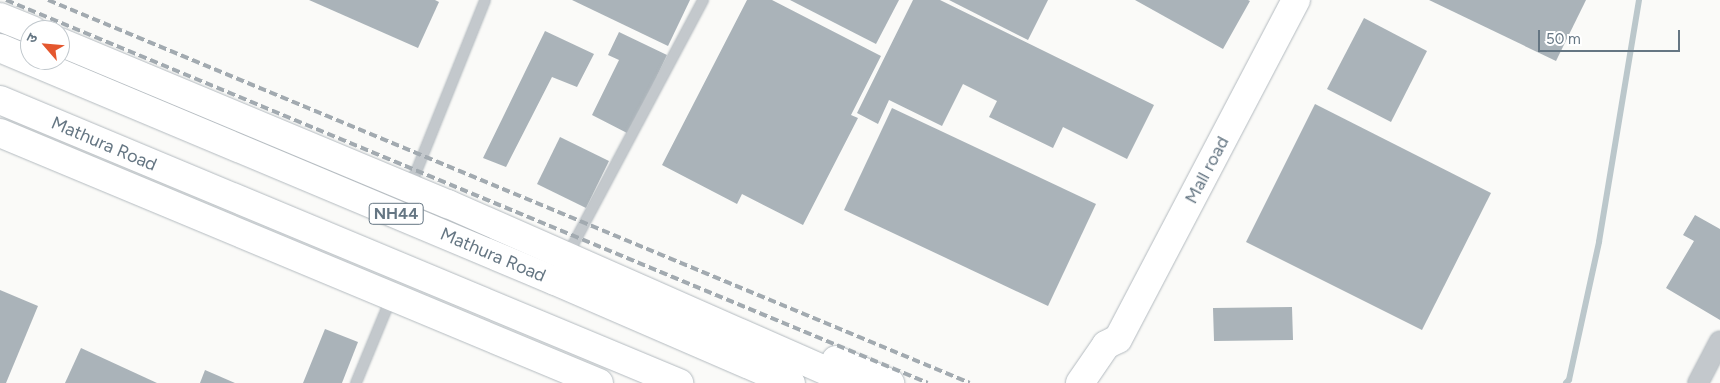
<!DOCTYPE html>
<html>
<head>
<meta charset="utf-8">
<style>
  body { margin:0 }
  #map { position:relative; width:1720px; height:383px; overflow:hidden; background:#fafaf8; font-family:Figtree,"Noto Sans Devanagari",sans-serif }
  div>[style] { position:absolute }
  .stream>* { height:5.5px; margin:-2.75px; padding:0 2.75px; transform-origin:2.75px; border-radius:2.75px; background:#bbc7cb }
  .building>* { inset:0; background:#aab3b9 }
  .roads { filter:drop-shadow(0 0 1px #b3babf) drop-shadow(0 0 1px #b3babf) }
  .lane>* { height:10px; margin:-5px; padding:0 5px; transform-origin:5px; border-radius:5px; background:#c3c8cc }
  .street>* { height:20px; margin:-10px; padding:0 10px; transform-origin:10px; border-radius:10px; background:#c3c8cc }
  .secondary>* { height:28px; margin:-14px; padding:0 14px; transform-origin:14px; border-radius:14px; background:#fff }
  .highway>* { height:28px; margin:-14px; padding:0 14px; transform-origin:14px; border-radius:14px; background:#fff }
  .rail>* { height:4px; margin-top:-2px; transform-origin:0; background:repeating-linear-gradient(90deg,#a2aab0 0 8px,transparent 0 12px) }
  span { translate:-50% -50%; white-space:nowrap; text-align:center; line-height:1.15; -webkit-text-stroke:5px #fff; paint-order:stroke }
  .shield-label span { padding:1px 4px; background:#fff; border:1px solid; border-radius:4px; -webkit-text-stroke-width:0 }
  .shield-label { font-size:16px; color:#657683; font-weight:700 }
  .street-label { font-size:18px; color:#657683 }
  .north { position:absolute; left:20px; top:20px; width:50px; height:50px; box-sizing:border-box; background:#fff; border:1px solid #c1c8cd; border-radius:50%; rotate:297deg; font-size:14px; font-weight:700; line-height:20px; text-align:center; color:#657683 }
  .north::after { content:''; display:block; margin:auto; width:18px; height:22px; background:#e4572e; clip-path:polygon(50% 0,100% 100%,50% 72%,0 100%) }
  .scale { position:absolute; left:1538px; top:30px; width:142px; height:22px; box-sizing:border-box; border:2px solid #657683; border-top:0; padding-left:6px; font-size:15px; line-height:18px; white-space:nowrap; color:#657683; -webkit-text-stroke:4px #fff; paint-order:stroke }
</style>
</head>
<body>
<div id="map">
  <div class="stream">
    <i style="left:1566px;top:383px;width:4px;rotate:-45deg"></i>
    <i style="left:1569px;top:380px;width:141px;rotate:-77.7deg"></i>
    <i style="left:1599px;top:242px;width:245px;rotate:-80.6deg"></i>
  </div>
  <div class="building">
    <i style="clip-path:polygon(309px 0,435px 0,439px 2px,418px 48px)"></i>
    <i style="clip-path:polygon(572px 0,690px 0,668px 46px)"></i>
    <i style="clip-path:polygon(747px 0,772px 0,881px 56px,851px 115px,858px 118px,803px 225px,742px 194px,737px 204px,662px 165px)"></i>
    <i style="clip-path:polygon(790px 0,899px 0,876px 44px)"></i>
    <i style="clip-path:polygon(913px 0,940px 0,1154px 105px,1127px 159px,1063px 127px,1053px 148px,989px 117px,997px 101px,963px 84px,942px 126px,889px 100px,878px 124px,857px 113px)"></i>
    <i style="clip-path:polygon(949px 0,1048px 0,1028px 40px)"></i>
    <i style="clip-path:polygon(1135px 0,1248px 0,1250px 1px,1223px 49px)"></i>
    <i style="clip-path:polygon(1429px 0,1586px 0,1556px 61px)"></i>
    <i style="clip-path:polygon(1364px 18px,1427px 51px,1391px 122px,1327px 89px)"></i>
    <i style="clip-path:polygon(545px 31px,594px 54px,577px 87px,552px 77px,506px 167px,483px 158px)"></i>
    <i style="clip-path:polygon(619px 32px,667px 55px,629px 134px,592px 115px,619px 60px,608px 55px)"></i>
    <i style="clip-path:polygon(1315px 104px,1491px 193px,1422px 330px,1246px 242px)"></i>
    <i style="clip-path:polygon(892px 108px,1096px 204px,1048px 306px,844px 210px)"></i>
    <i style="clip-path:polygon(560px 137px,609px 161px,586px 208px,537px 184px)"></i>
    <i style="clip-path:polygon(1695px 215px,1720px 229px,1720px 320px,1666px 288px,1694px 241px,1683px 235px)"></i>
    <i style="clip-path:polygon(0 290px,38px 306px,6px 383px,0 383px)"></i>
    <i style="clip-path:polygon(1292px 307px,1293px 340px,1214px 341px,1213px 308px)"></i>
    <i style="clip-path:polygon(325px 329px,358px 342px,342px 383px,303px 383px)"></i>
    <i style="clip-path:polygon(81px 348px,157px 383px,65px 383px)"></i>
    <i style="clip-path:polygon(205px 370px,235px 383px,200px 383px)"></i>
  </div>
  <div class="roads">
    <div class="lane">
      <i style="left:410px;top:187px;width:201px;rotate:-68.1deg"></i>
      <i style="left:567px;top:256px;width:290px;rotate:-62deg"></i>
      <i style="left:356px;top:383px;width:92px;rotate:-67.6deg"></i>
    </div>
    <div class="street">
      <i style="left:1698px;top:383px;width:47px;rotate:-62.4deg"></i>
    </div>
    <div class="secondary">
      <i style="left:0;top:17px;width:35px;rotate:22deg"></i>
      <i style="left:60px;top:42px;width:420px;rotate:22.7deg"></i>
      <i style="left:448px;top:204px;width:444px;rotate:23.8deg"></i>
      <i style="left:0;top:133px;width:649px;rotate:22.65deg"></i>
      <i style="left:836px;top:360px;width:59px;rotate:23.1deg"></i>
      <i style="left:1080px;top:383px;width:46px;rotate:-55.6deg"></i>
      <i style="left:1106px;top:345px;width:13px;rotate:-27deg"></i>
      <i style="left:1118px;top:339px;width:383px;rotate:-62.3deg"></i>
    </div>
    <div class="highway">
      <i style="left:0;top:48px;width:602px;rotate:22.77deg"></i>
      <i style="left:555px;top:281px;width:257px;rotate:23.4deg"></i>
      <i style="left:0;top:100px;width:736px;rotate:22.63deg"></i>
    </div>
  </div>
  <div class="rail">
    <i style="left:6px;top:0;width:998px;rotate:22.56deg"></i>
    <i style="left:48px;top:0;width:998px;rotate:22.56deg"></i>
  </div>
  <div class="shield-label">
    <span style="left:396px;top:214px">NH44</span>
  </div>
  <div class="street-label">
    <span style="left:104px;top:144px;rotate:23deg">Mathura Road</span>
    <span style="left:1207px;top:170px;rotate:-62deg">Mall road</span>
    <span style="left:493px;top:255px;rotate:23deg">Mathura Road</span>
  </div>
  <div class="north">उ</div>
  <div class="scale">50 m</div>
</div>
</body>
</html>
